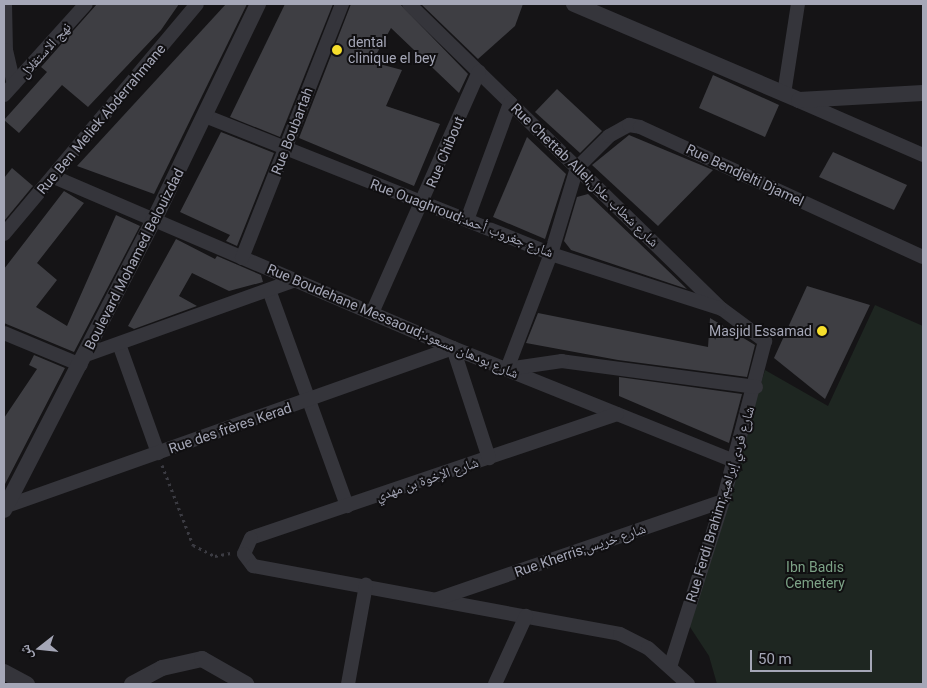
<!DOCTYPE html>
<html>
<head>
<meta charset="utf-8">
<style>
  body { margin:0 }
  #map { position:relative; width:927px; height:688px; overflow:hidden; background:#151416; font-family:Roboto,"Noto Naskh Arabic",sans-serif }
  div>[style] { position:absolute }
  .green>* { inset:0; background:#1e2621 }
  .building>* { inset:0; background:#3e3e43 }
  .path>* { height:3px; margin-top:-1.5px; transform-origin:0; background:repeating-linear-gradient(90deg,#3b3b42 0 2.5px,transparent 0 6.5px) }
  .minor>* { height:14px; margin:-7px; padding:0 7px; transform-origin:7px; border-radius:7px; background:#35353b }
  .tertiary>* { height:16px; margin:-8px; padding:0 8px; transform-origin:8px; border-radius:8px; background:#35353b }
  .dots>* { width:14px; height:14px; translate:-50% -50%; box-sizing:border-box; border:2px solid #100f11; border-radius:50% }
  span { translate:-50% -50%; white-space:nowrap; text-align:center; line-height:1.15; -webkit-text-stroke:4px #100f11; paint-order:stroke }
  .poi-label { font-size:14px; color:#a5a7b7 }
  .left { translate:0 -50%; text-align:left }
  .right { translate:-100% -50%; text-align:right }
  .street-label { font-size:14px; color:#a5a7b7 }
  .park-label { font-size:14px; color:#7ca286 }
  .frame { position:absolute; inset:0; border:5px solid #a5a7b7; pointer-events:none }
  .north { position:absolute; left:15px; top:623px; width:50px; height:50px; -webkit-text-stroke:4px #100f11; paint-order:stroke; rotate:254deg; font-size:14px; font-weight:700; line-height:20px; text-align:center; color:#a5a7b7 }
  .north::after { content:''; display:block; margin:auto; width:18px; height:22px; background:#a5a7b7; clip-path:polygon(50% 0,100% 100%,50% 72%,0 100%) }
  .scale { position:absolute; left:750px; top:650px; width:122px; height:22px; box-sizing:border-box; border:2px solid #a5a7b7; border-top:0; padding-left:6px; font-size:15px; line-height:18px; white-space:nowrap; color:#a5a7b7; -webkit-text-stroke:4px #100f11; paint-order:stroke }
</style>
</head>
<body>
<div id="map">
  <div class="green">
    <i style="clip-path:polygon(875px 305px,923px 326px,923px 684px,717px 684px,709px 656px,688px 624px,765px 370px,828px 406px)"></i>
  </div>
  <div class="building">
    <i style="clip-path:polygon(97px 4px,179px 4px,161px 30px,88px 107px,62px 85px,19px 133px,4px 120px,47px 72px,41px 67px)"></i>
    <i style="clip-path:polygon(226px 4px,247px 4px,154px 194px,77px 166px)"></i>
    <i style="clip-path:polygon(285px 4px,333px 4px,280px 137px,230px 117px)"></i>
    <i style="clip-path:polygon(351px 4px,400px 4px,468px 74px,459px 93px,391px 28px,372px 62px,402px 70px,386px 106px,440px 124px,414px 186px,299px 138px)"></i>
    <i style="clip-path:polygon(421px 4px,523px 4px,515px 26px,478px 59px)"></i>
    <i style="clip-path:polygon(713px 75px,779px 105px,765px 137px,699px 108px)"></i>
    <i style="clip-path:polygon(557px 89px,602px 131px,580px 153px,535px 112px)"></i>
    <i style="clip-path:polygon(221px 132px,274px 153px,237px 246px,226px 241px,230px 235px,180px 212px)"></i>
    <i style="clip-path:polygon(629px 135px,713px 170px,658px 226px,592px 165px)"></i>
    <i style="clip-path:polygon(527px 137px,566px 174px,545px 239px,493px 217px)"></i>
    <i style="clip-path:polygon(833px 152px,907px 185px,894px 210px,819px 177px)"></i>
    <i style="clip-path:polygon(12px 168px,33px 186px,4px 221px,4px 178px)"></i>
    <i style="clip-path:polygon(64px 191px,84px 203px,37px 263px,57px 280px,36px 307px,67px 326px,116px 215px,140px 226px,74px 352px,4px 323px,4px 269px)"></i>
    <i style="clip-path:polygon(588px 194px,687px 289px,571px 250px,564px 241px,577px 197px)"></i>
    <i style="clip-path:polygon(176px 239px,215px 259px,217px 256px,261px 275px,263px 282px,229px 291px,192px 273px,179px 296px,197px 306px,134px 329px,128px 326px)"></i>
    <i style="clip-path:polygon(807px 286px,870px 305px,825px 399px,774px 358px)"></i>
    <i style="clip-path:polygon(538px 313px,708px 347px,710px 318px,755px 345px,747px 377px,618px 360px,526px 343px)"></i>
    <i style="clip-path:polygon(34px 355px,65px 368px,4px 486px,4px 418px,37px 369px,29px 365px)"></i>
    <i style="clip-path:polygon(619px 377px,742px 394px,729px 443px,619px 396px)"></i>
  </div>
  <div class="path">
    <i style="left:162px;top:465px;width:86px;rotate:68.8deg"></i>
    <i style="left:193px;top:545px;width:25px;rotate:27deg"></i>
    <i style="left:215px;top:556px;width:16px;rotate:-11deg"></i>
  </div>
  <div class="minor">
    <i style="left:5px;top:4px;width:46px;rotate:88.8deg"></i>
    <i style="left:6px;top:50px;width:35px;rotate:77deg"></i>
    <i style="left:409px;top:4px;width:437px;rotate:44.3deg"></i>
    <i style="left:722px;top:309px;width:54px;rotate:36.7deg"></i>
    <i style="left:765px;top:341px;width:165px;rotate:104.7deg"></i>
    <i style="left:723px;top:501px;width:171px;rotate:107.7deg"></i>
    <i style="left:784px;top:94px;width:91px;rotate:-81.2deg"></i>
    <i style="left:4px;top:95px;width:122px;rotate:-48deg"></i>
    <i style="left:799px;top:101px;width:135px;rotate:23.5deg"></i>
    <i style="left:205px;top:116px;width:373px;rotate:21.7deg"></i>
    <i style="left:551px;top:254px;width:176px;rotate:17.8deg"></i>
    <i style="left:54px;top:177px;width:434px;rotate:23.2deg"></i>
    <i style="left:453px;top:348px;width:303px;rotate:21.9deg"></i>
    <i style="left:467px;top:220px;width:125px;rotate:-69.8deg"></i>
    <i style="left:4px;top:234px;width:300px;rotate:-50deg"></i>
    <i style="left:242px;top:258px;width:273px;rotate:-68.5deg"></i>
    <i style="left:269px;top:290px;width:230px;rotate:70.1deg"></i>
    <i style="left:372px;top:313px;width:264px;rotate:-66.1deg"></i>
    <i style="left:4px;top:333px;width:83px;rotate:22.6deg"></i>
    <i style="left:119px;top:344px;width:116px;rotate:70.3deg"></i>
    <i style="left:86px;top:355px;width:222px;rotate:-19.7deg"></i>
    <i style="left:756px;top:387px;width:196px;rotate:-172.4deg"></i>
    <i style="left:562px;top:361px;width:56px;rotate:171.7deg"></i>
    <i style="left:507px;top:369px;width:123px;rotate:-69.1deg"></i>
    <i style="left:551px;top:254px;width:90px;rotate:-73.2deg"></i>
    <i style="left:577px;top:168px;width:45px;rotate:-45deg"></i>
    <i style="left:609px;top:136px;width:23px;rotate:-29deg"></i>
    <i style="left:629px;top:125px;width:11px;rotate:10deg"></i>
    <i style="left:640px;top:127px;width:311px;rotate:24.7deg"></i>
    <i style="left:617px;top:414px;width:386px;rotate:161.3deg"></i>
    <i style="left:251px;top:538px;width:17px;rotate:114deg"></i>
    <i style="left:244px;top:554px;width:15px;rotate:53deg"></i>
    <i style="left:253px;top:566px;width:373px;rotate:10.5deg"></i>
    <i style="left:620px;top:634px;width:31px;rotate:27deg"></i>
    <i style="left:648px;top:648px;width:54px;rotate:42deg"></i>
    <i style="left:4px;top:507px;width:476px;rotate:-19.5deg"></i>
    <i style="left:453px;top:348px;width:116px;rotate:71.9deg"></i>
    <i style="left:437px;top:599px;width:302px;rotate:-18.9deg"></i>
    <i style="left:348px;top:684px;width:101px;rotate:-79.7deg"></i>
    <i style="left:495px;top:684px;width:75px;rotate:-65.5deg"></i>
  </div>
  <div class="tertiary">
    <i style="left:574px;top:4px;width:245px;rotate:23.1deg"></i>
    <i style="left:799px;top:100px;width:124px;rotate:-3.2deg"></i>
    <i style="left:4px;top:510px;width:326px;rotate:-62.7deg"></i>
    <i style="left:154px;top:220px;width:240px;rotate:-64.3deg"></i>
    <i style="left:4px;top:672px;width:26px;rotate:28deg"></i>
    <i style="left:132px;top:684px;width:34px;rotate:-28deg"></i>
    <i style="left:162px;top:668px;width:41px;rotate:-12.7deg"></i>
    <i style="left:202px;top:659px;width:51px;rotate:29.6deg"></i>
  </div>
  <div class="dots">
    <i style="left:337px;top:50px;background:#f6de2c"></i>
    <i style="left:822px;top:331px;background:#f6de2c"></i>
  </div>
  <div class="poi-label">
    <span class="left" style="left:348px;top:50px">dental<br>clinique el bey</span>
    <span class="right" style="left:812px;top:331px">Masjid Essamad</span>
  </div>
  <div class="street-label">
    <span style="left:45px;top:50px;rotate:-48deg">نهج الاستقلال</span>
    <span style="left:101px;top:119px;rotate:-50deg">Rue Ben Meliek Abderrahmane</span>
    <span style="left:292px;top:131px;rotate:-69deg">Rue Boubartah</span>
    <span style="left:445px;top:152px;rotate:-67deg">Rue Chibout</span>
    <span style="left:585px;top:175px;rotate:44deg">Rue Chettab Allel;شارع شطاب علال</span>
    <span style="left:745px;top:175px;rotate:25deg">Rue Bendjelti Djamel</span>
    <span style="left:462px;top:218px;rotate:21deg">Rue Ouaghroud;شارع جغروب أحمد</span>
    <span style="left:134px;top:259px;rotate:-63deg">Boulevard Mohamed Belouizdad</span>
    <span style="left:393px;top:321px;rotate:23deg">Rue Boudehane Messaoud;شارع بودهان مسعود</span>
    <span style="left:230px;top:428px;rotate:-19deg">Rue des frères Kerad</span>
    <span style="left:427px;top:479px;rotate:-19deg">شارع الإخوة بن مهدي</span>
    <span style="left:720px;top:504px;rotate:-73deg">Rue Ferdi Brahim;شارع فردي إبراهيم</span>
    <span style="left:580px;top:550px;rotate:-19deg">Rue Kherris;شارع خريس</span>
  </div>
  <div class="park-label">
    <span style="left:815px;top:575px">Ibn Badis<br>Cemetery</span>
  </div>
  <div class="frame"></div>
  <div class="north">ش</div>
  <div class="scale">50 m</div>
</div>
</body>
</html>
